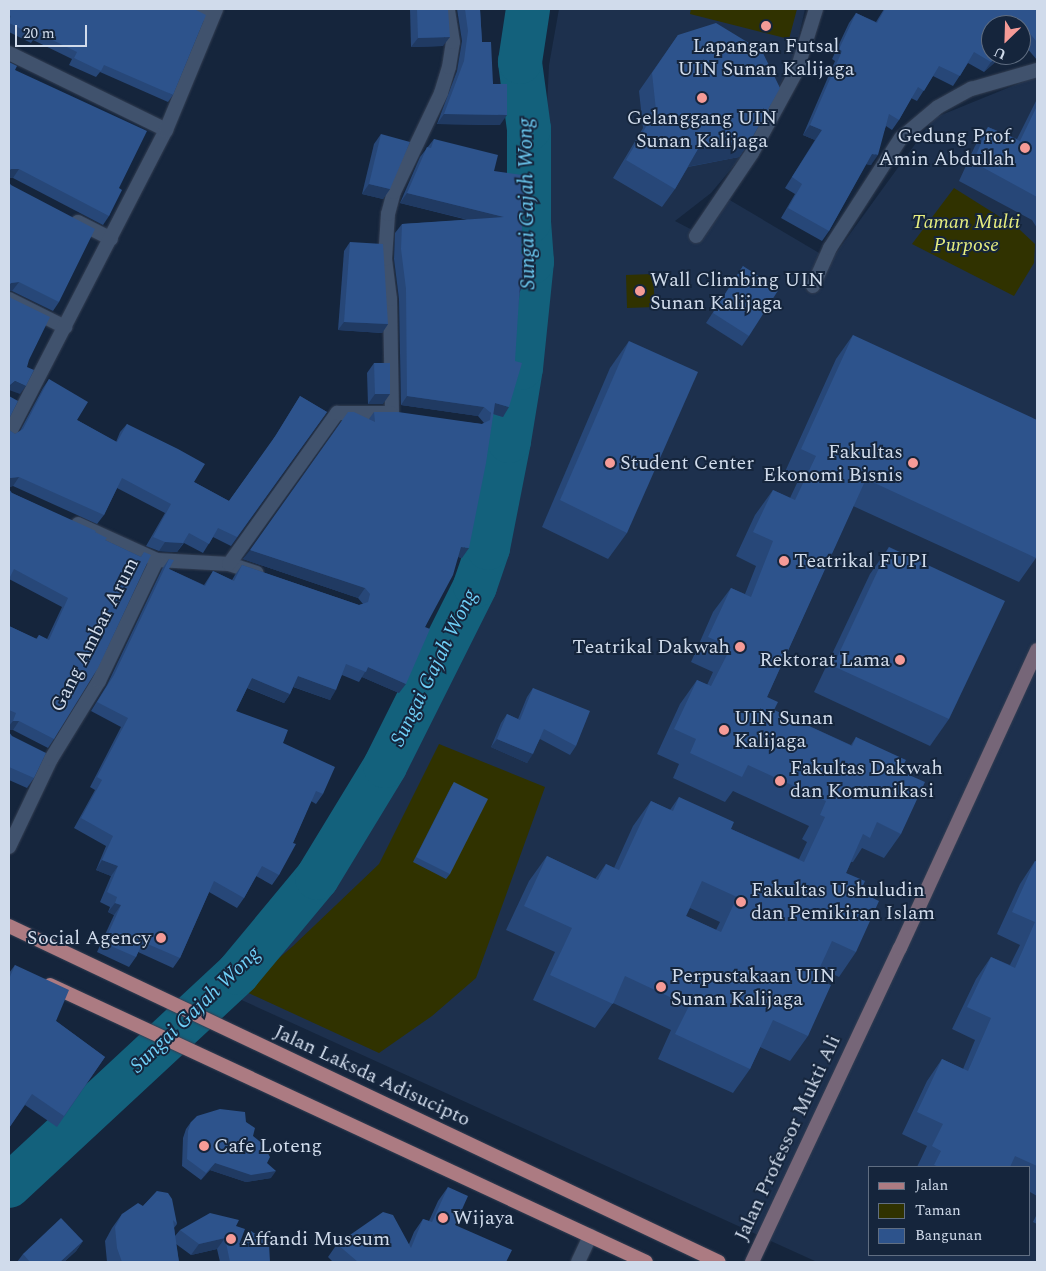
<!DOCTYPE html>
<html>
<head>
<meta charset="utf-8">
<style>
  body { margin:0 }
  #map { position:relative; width:1046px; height:1271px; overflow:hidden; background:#15253c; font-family:Spectral,serif }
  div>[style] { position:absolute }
  .built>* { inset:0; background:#1d304d }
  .green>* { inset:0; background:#303200 }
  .river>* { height:44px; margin:-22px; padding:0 22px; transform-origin:22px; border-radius:22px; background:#13617c }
  .roads { filter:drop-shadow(0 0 1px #333e52) drop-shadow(0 0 1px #333e52) }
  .minor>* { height:14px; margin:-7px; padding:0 7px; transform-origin:7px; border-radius:7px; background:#40526d }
  .secondary>* { height:14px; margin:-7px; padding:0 7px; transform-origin:7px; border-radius:7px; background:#766678 }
  .primary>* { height:14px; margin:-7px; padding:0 7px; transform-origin:7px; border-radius:7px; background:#ac7b82 }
  .wall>* { inset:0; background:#274778 }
  .shaded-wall>* { inset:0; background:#203a62 }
  .building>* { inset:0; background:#2d538c }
  .dots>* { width:14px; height:14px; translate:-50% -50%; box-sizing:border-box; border:2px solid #15253c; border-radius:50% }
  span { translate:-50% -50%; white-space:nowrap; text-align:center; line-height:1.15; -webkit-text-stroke:4px #15253c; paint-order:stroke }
  .poi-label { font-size:20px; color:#d0dbeb }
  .right { translate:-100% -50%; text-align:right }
  .left { translate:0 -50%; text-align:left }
  .park-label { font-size:20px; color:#e6ed7f; font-style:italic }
  .street-label { font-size:20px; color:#d0dbeb }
  .water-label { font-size:21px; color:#6fcff7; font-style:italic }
  .frame { position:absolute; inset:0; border:10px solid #d0dbeb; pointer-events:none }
  .legend { position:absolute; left:868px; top:1166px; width:162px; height:90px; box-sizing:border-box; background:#15253c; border:1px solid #606e82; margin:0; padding:6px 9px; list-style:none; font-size:15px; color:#d0dbeb }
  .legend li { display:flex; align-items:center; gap:10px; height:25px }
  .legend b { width:25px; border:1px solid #606e82 }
  .north { position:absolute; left:981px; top:15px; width:50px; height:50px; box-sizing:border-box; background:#15253c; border:1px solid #606e82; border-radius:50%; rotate:204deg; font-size:14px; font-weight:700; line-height:20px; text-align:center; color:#d0dbeb }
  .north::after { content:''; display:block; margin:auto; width:18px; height:22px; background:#f59b97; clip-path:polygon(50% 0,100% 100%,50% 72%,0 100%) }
  .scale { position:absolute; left:15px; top:25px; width:72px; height:22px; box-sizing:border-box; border:2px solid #d0dbeb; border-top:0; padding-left:6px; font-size:15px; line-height:18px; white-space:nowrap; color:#d0dbeb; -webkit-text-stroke:4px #15253c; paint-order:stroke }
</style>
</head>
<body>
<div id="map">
  <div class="built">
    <i style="clip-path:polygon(evenodd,559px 9px,805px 9px,794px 57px,748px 149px,711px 193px,675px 221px,700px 234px,728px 199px,831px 260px,934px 118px,1037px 76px,1037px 1262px,817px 1262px,224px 992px,298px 921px,355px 837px,468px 624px,511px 493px,535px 354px,549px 65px,559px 9px,870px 1167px,1030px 1167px,1030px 1255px,870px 1255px,870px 1167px)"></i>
  </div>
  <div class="green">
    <i style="clip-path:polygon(691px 9px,797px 9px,789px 39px,690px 14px)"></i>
    <i style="clip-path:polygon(954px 188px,1019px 229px,1035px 244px,1034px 263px,1014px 296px,912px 244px)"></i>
    <i style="clip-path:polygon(653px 274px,655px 307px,627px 308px,626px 275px)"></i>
    <i style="clip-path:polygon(439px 744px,545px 787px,476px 978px,432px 1016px,379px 1053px,242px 990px,293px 946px,379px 864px)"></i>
  </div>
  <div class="river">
    <i style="left:9px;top:1186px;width:313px;rotate:-42.9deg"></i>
    <i style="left:238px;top:973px;width:124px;rotate:-50.3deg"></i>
    <i style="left:317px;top:878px;width:131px;rotate:-58.7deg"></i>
    <i style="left:385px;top:766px;width:201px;rotate:-63.4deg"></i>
    <i style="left:475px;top:586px;width:40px;rotate:-71.1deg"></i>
    <i style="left:488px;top:548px;width:109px;rotate:-78.9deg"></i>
    <i style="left:509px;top:441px;width:74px;rotate:-80.7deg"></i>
    <i style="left:521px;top:368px;width:107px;rotate:-84.1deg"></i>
    <i style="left:532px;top:262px;width:40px;rotate:-94.3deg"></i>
    <i style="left:529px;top:222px;width:93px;rotate:-90deg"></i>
    <i style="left:529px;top:129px;width:68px;rotate:-97.7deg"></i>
    <i style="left:520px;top:62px;width:54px;rotate:-81.4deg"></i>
  </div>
  <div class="roads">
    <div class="minor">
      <i style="left:194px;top:9px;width:20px;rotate:24deg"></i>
      <i style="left:9px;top:53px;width:175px;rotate:26.1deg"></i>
      <i style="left:78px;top:222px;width:37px;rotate:27deg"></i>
      <i style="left:696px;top:236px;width:100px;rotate:-56deg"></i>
      <i style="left:752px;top:153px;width:94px;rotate:-61.5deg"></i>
      <i style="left:797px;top:70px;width:64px;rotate:-72.7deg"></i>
      <i style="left:813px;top:286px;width:42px;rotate:-65.9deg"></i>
      <i style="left:830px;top:248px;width:131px;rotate:-57.2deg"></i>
      <i style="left:901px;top:138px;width:48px;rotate:-40deg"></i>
      <i style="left:938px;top:107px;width:38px;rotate:-29deg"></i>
      <i style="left:971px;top:89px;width:69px;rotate:-16.1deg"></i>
      <i style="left:9px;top:299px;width:63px;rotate:26.6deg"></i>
      <i style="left:392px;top:413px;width:114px;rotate:-91deg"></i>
      <i style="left:390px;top:299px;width:40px;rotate:-97.1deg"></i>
      <i style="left:385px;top:259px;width:45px;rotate:-86.2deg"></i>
      <i style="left:388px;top:214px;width:23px;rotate:-75deg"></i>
      <i style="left:394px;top:192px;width:110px;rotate:-64.6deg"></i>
      <i style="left:441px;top:93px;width:27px;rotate:-73deg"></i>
      <i style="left:449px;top:67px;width:25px;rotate:-81deg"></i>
      <i style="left:453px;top:42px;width:33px;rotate:-99deg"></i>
      <i style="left:9px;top:434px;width:342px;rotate:-62.7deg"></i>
      <i style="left:166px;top:130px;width:131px;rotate:-67.5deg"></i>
      <i style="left:78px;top:524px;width:87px;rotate:24.5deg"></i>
      <i style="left:157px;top:560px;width:72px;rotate:3.2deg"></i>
      <i style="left:229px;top:564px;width:29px;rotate:18deg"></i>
      <i style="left:229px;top:564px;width:186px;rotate:-54.4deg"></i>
      <i style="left:337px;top:413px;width:54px"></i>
      <i style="left:9px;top:847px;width:98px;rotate:-64.5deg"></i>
      <i style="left:51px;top:759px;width:92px;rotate:-58.4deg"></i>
      <i style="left:99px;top:681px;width:134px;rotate:-64.4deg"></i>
      <i style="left:578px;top:1262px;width:29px;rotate:-65deg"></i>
    </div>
    <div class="secondary">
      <i style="left:752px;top:1262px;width:347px;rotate:-64.8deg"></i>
      <i style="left:900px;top:948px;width:328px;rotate:-65.3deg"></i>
    </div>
    <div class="primary">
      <i style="left:9px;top:926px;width:785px;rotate:25.33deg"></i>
      <i style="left:50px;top:985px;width:657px;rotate:24.93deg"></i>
    </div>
  </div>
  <div class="wall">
    <i style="clip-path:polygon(9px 9px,173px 95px,168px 102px,100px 72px,96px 77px,69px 65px,72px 59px,33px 40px,31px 43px,9px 32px)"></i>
    <i style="clip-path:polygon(410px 9px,448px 9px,443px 46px,411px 47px)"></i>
    <i style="clip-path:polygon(457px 9px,480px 9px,482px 42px,493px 84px,500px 125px,437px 124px,457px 71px,462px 41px)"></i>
    <i style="clip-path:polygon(884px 9px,1037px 9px,1037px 60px,1021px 41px,1021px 25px,991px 55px,1003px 55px,984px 72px,968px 63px,953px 86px,933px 76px,917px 101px,911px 98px,899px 120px,892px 130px,886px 126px,871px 165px,866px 164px,829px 231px,822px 241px,781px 218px,795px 194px,785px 188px,815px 140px,803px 135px,835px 61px,832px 59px,849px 23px,856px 13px,876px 22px)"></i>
    <i style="clip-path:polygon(678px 35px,752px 138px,739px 157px,688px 167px,675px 189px,662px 207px,613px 178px,643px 128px,639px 91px)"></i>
    <i style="clip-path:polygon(15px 70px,119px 188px,109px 216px,103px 225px,13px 178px)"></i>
    <i style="clip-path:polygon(1037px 99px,1037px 228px,1032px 220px,959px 181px,975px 146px,988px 127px,1017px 139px)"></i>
    <i style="clip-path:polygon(381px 134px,390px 189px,383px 199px,362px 194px,374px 144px)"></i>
    <i style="clip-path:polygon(434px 139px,494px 171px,522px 207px,520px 292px,503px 417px,493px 414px,462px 558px,458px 557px,425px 627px,399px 693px,362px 677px,359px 682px,342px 675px,330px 700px,293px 687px,290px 694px,284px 703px,247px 688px,236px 711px,283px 743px,323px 794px,316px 804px,311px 801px,279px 875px,272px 885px,256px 876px,244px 898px,237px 908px,209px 892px,180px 958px,173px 968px,138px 952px,136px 957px,129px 967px,97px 952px,114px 915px,108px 912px,110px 907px,100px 902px,111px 876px,96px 870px,106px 846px,74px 828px,95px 790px,90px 787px,121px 727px,91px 711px,107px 685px,162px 569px,169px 559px,169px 569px,204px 585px,213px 571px,232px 580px,235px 575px,242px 565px,359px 605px,363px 604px,358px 598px,243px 559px,369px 419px,374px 412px,482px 424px,484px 423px,478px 416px,401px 405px,399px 299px,394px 259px,395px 233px,402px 224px,468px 220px,400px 203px,420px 157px)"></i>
    <i style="clip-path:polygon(9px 182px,59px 302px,53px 311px,12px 291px,9px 291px)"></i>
    <i style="clip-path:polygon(350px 242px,388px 324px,382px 333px,338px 330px,344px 251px)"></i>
    <i style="clip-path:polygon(743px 266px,749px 336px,742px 346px,706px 323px)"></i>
    <i style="clip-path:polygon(evenodd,853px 335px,1036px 558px,1019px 582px,853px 506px,767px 697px,774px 710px,851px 745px,856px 737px,900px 771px,901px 834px,884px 858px,862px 848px,853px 862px,851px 862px,846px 873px,860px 892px,856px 952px,839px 977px,820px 968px,815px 978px,808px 1036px,790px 1061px,760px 1047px,750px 1069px,733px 1093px,658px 1059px,671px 1030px,613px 1003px,595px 1028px,533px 1000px,555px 952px,506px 930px,529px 881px,547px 856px,595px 879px,606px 864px,614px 868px,633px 826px,651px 801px,670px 810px,679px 797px,731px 829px,799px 859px,807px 842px,802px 839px,809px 826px,733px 791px,725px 802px,673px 778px,679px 764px,657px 754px,680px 704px,697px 680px,707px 685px,713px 672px,691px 662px,713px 612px,731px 588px,745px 594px,756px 566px,736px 556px,755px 515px,773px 490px,790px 498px,798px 481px,784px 474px,836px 359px,853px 335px,690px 908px,720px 922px,716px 930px,686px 916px,690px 908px)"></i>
    <i style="clip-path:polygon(629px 341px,627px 533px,608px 559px,542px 527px,610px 368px)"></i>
    <i style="clip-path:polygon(374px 363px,383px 404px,368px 404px,367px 373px)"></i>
    <i style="clip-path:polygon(49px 379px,77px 420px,116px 442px,120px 432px,127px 424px,194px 482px,229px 501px,271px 443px,300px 396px,327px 412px,231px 546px,213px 537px,203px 553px,184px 543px,177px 552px,159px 551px,146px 546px,165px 513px,117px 488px,104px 515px,97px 524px,13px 486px,9px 487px,9px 430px,15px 434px,20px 431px,43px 388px)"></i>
    <i style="clip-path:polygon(12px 493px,95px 532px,105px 540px,141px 557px,144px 552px,54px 739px,48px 748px,13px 730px,9px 730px,9px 724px,10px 722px,9px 722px,9px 626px,36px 639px,39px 635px,47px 639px,62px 607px,9px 579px)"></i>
    <i style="clip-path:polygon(889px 547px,949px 719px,930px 746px,814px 692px,870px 574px)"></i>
    <i style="clip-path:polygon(533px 688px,576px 746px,570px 755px,540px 739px,527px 763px,491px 747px,501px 723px,507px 714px,518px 719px,527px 697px)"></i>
    <i style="clip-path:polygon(9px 732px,34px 778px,27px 788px,9px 780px)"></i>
    <i style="clip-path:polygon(454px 782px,450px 874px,446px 879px,413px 862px,451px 787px)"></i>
    <i style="clip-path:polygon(1035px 861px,1037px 862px,1037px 1196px,1030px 1192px,1030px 1167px,917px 1167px,927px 1146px,902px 1134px,927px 1081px,942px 1059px,963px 1069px,975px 1040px,952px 1029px,976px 979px,991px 957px,1010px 965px,1020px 945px,997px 934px,1020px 884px)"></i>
    <i style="clip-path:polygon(15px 965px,56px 1021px,105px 1057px,57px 1127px,25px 1105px,9px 1128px,9px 973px)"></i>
    <i style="clip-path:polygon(191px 1122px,246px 1122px,253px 1136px,271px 1178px,246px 1182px,210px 1170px,201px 1180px,182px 1166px,183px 1138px,186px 1129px)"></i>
    <i style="clip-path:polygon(448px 1187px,455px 1225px,506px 1262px,333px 1262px,328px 1257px,337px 1244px,409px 1244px,414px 1232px,423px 1219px,429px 1221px,438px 1201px)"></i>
    <i style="clip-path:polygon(157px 1191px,177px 1224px,174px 1228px,175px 1236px,180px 1230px,236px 1226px,239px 1245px,270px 1262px,220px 1262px,217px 1249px,191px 1255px,176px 1244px,179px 1262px,107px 1262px,105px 1241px,112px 1228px,122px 1214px,143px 1206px)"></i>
    <i style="clip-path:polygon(1037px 1214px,1037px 1224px,1033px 1222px)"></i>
    <i style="clip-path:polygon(83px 1241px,76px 1251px,64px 1262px,17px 1262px,23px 1254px)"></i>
  </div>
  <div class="shaded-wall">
    <i style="clip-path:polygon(450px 37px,443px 46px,411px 47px,418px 38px)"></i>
    <i style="clip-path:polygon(999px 55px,1003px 55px,984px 72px,991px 62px)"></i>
    <i style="clip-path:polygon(444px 114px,507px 115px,500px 125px,437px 124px)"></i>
    <i style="clip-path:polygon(810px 125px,822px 130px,815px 140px,803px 135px)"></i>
    <i style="clip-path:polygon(752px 138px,739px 157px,686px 167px,698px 149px)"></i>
    <i style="clip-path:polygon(872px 154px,878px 155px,871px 165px,865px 164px)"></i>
    <i style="clip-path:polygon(11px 169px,19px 169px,13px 178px,9px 178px,9px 172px)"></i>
    <i style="clip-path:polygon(369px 184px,390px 189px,383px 199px,362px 194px)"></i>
    <i style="clip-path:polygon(407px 193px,504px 217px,498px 227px,400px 203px)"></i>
    <i style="clip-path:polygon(19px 282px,12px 291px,9px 291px,9px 285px,11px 283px)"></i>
    <i style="clip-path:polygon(520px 283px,525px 283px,519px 293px)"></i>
    <i style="clip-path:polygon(344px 322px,388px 324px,382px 333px,338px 330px)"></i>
    <i style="clip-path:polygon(15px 381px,26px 386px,20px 394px,9px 390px,9px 386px)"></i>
    <i style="clip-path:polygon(375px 394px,390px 394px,383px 404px,368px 404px)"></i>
    <i style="clip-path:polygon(407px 396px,484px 407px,478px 416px,401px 405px)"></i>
    <i style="clip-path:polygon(495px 403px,509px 407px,503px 417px,490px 413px)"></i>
    <i style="clip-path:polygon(19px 477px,13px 486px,9px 487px,9px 480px,10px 478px)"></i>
    <i style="clip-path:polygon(165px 542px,183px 543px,177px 552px,159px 551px)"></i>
    <i style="clip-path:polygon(461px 547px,469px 548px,462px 558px,455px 556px)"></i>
    <i style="clip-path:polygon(250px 550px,365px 588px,358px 598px,243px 559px)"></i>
    <i style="clip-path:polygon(368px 667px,406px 684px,399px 693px,362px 677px)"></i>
    <i style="clip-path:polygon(298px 676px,336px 690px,330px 700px,291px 686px)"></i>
    <i style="clip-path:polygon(252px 678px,290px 694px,284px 703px,246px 687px)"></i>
    <i style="clip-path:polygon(13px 721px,19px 721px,13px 730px,9px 730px,9px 726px)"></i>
    <i style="clip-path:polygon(497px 739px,533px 754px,527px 763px,491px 747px)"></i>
    <i style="clip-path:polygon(102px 860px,118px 866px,111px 876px,96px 870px)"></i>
    <i style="clip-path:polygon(115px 903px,121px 905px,114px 915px,108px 912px)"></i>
    <i style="clip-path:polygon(215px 1163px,276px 1171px,271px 1178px,246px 1182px,210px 1170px,201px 1180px)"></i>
    <i style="clip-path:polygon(225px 1238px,217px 1249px,191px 1255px,199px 1244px)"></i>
    <i style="clip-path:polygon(83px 1241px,76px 1251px,64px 1262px,60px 1262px)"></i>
  </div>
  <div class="building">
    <i style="clip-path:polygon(9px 9px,194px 9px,206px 15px,173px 95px,104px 65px,101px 71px,74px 58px,77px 52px,38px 33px,36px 36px,9px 23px,9px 21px,11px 16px,9px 15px)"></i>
    <i style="clip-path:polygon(417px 9px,448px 9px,450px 37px,418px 38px)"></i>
    <i style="clip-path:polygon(465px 9px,480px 9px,482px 42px,491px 42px,493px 84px,507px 84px,507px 115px,444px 114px,464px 61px,468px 31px)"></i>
    <i style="clip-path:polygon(885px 9px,1037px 9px,1037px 42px,1027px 30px,1021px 35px,1021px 25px,991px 25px,991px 55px,999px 55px,991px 62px,974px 52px,960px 76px,939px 66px,924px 91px,918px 87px,899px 120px,889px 114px,878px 155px,872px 154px,829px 231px,788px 208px,802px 184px,792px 177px,822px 130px,810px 125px,842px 51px,839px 49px,856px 13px,877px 23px)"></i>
    <i style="clip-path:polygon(716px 23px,762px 51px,780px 88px,752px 138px,698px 149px,675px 189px,626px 160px,656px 110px,652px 73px,678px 35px)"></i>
    <i style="clip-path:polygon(9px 62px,17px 66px,15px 70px,147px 131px,119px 188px,122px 190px,109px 216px,19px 169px,11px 169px,9px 172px)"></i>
    <i style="clip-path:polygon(1037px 106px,1037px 197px,973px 162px,988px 127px,1020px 141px)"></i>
    <i style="clip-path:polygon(381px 134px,410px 142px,390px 189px,369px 184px)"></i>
    <i style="clip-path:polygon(434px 139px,498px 155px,494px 171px,529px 176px,526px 202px,523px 201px,521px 254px,524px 254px,525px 283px,520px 283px,515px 361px,522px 363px,509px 407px,495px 403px,486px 463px,469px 548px,461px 547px,453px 575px,425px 627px,430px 629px,406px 684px,368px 667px,366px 672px,346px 664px,336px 690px,298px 676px,290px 694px,252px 678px,236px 711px,288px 730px,283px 743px,335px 767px,323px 794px,316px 791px,293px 843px,296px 844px,279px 875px,262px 866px,244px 898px,214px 881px,180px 958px,143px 942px,136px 957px,104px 943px,121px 905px,115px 903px,117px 897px,107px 892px,118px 866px,102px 860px,113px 836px,81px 818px,102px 780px,97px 777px,128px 718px,97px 702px,114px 675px,169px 559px,174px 560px,169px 569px,205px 586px,213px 571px,234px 581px,242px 565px,359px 605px,368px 602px,370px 594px,365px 588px,250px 550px,348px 412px,354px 412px,375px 422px,374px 412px,398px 412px,482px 424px,490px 420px,491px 413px,484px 407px,407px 396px,406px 289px,401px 249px,402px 224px,504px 217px,407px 193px,427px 147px,431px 148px)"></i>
    <i style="clip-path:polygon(9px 182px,11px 185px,95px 229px,59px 302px,19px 282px,11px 283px,9px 285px)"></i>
    <i style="clip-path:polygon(350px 242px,383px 244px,388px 324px,344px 322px)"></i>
    <i style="clip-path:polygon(743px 266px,779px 289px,749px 336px,713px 313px)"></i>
    <i style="clip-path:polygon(9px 295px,11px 298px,50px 317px,29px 360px,27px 367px,34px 370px,26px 386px,15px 381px,9px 386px)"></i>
    <i style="clip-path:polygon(evenodd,853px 335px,1037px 420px,1037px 555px,1036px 558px,866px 479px,767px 697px,778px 702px,774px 710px,852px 746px,856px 737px,906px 760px,900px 771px,925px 782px,901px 834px,877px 822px,870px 838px,863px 834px,846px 873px,865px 881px,860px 892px,879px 901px,856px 952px,832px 941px,815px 978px,831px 985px,808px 1036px,773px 1020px,750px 1069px,675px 1034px,689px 1006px,625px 976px,613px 1004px,550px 975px,572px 928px,524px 906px,547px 856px,598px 880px,606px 864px,619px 870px,651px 801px,673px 811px,679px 797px,734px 822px,731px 829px,804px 862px,825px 817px,820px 815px,826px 801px,748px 765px,742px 777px,690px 753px,696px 739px,674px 729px,697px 680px,711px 686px,731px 647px,708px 637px,731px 588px,751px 597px,773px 541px,753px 532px,773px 490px,795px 500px,816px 456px,801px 449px,853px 335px,702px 881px,737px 897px,721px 932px,686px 916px,702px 881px)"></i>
    <i style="clip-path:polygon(629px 341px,698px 372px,627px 533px,560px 500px)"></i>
    <i style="clip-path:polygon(374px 363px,390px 363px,390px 394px,375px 394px)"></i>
    <i style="clip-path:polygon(49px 379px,88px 402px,77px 420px,117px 442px,127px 424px,178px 449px,205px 464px,194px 482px,229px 501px,276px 435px,300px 396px,327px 412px,237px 537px,218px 528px,209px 544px,189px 533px,183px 543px,165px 542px,153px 537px,171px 504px,122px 478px,104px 515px,19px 477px,10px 478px,9px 481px,9px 430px,15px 434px,23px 429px)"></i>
    <i style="clip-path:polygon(9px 396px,18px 401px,9px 419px)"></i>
    <i style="clip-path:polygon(9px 489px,12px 493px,96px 531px,95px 532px,107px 538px,105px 540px,141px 557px,144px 552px,151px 555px,98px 668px,54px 739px,19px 721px,13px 721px,16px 713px,9px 710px,9px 626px,37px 639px,39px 635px,49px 640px,68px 598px,14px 569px,9px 579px)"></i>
    <i style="clip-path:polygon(889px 547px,1005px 601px,949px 719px,833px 666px)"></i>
    <i style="clip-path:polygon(533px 688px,590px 711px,576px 746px,544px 729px,533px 754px,497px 739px,507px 714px,520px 720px)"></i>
    <i style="clip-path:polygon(9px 732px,12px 736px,46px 753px,34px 778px,9px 767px)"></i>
    <i style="clip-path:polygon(454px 782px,488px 799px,450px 874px,416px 857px)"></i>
    <i style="clip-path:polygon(1035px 861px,1037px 862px,1037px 1166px,1015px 1156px,1010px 1167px,939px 1167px,934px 1165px,941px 1151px,932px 1146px,943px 1124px,917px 1112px,942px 1059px,968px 1071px,991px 1018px,967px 1007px,991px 957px,1015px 968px,1035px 922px,1012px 912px)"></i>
    <i style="clip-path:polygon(15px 965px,69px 990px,56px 1021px,105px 1057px,64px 1116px,32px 1094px,9px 1128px,9px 979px)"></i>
    <i style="clip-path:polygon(220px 1109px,245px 1112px,246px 1122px,255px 1128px,253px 1136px,263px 1144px,270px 1157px,267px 1163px,276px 1171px,251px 1175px,215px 1163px,206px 1173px,187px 1159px,188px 1131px,191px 1122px,197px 1116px)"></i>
    <i style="clip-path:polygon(448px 1187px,468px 1196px,455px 1225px,512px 1250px,506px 1262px,358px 1262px,337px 1244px,383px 1212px,393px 1215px,411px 1248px,423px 1219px,432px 1222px)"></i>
    <i style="clip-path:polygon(157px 1191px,168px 1193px,172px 1199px,177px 1224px,173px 1220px,179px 1262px,122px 1262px,117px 1248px,115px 1227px,122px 1214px,138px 1203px,143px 1206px)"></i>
    <i style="clip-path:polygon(210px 1213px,239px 1220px,236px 1226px,245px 1229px,239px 1245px,251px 1231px,269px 1243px,270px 1262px,230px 1262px,225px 1238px,199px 1244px,180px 1230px)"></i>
    <i style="clip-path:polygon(61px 1218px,83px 1241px,60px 1262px,30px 1262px,23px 1254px)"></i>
  </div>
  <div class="dots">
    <i style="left:766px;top:26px;background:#f59b97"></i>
    <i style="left:702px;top:98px;background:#f59b97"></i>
    <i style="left:1025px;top:148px;background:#f59b97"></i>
    <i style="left:640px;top:291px;background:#f59b97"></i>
    <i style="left:610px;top:463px;background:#f59b97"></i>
    <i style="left:913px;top:463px;background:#f59b97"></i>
    <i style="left:784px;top:561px;background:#f59b97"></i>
    <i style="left:740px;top:647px;background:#f59b97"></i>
    <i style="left:900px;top:660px;background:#f59b97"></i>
    <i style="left:724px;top:730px;background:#f59b97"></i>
    <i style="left:780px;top:781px;background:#f59b97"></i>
    <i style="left:741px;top:902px;background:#f59b97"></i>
    <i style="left:161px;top:938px;background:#f59b97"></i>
    <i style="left:661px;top:987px;background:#f59b97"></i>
    <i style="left:204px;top:1146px;background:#f59b97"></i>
    <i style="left:443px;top:1218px;background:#f59b97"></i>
    <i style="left:231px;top:1239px;background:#f59b97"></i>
  </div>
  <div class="poi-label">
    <span style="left:766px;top:58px">Lapangan Futsal<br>UIN Sunan Kalijaga</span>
    <span style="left:702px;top:130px">Gelanggang UIN<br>Sunan Kalijaga</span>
    <span class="right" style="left:1015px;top:148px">Gedung Prof.<br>Amin Abdullah</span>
    <span class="left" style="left:650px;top:292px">Wall Climbing UIN<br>Sunan Kalijaga</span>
    <span class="right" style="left:903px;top:464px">Fakultas<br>Ekonomi Bisnis</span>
    <span class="left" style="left:620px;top:463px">Student Center</span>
    <span class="left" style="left:794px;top:561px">Teatrikal FUPI</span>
    <span class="right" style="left:730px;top:647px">Teatrikal Dakwah</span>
    <span class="right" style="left:890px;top:660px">Rektorat Lama</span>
    <span class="left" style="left:734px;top:730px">UIN Sunan<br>Kalijaga</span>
    <span class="left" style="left:790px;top:780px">Fakultas Dakwah<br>dan Komunikasi</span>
    <span class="left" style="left:751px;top:902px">Fakultas Ushuludin<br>dan Pemikiran Islam</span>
    <span class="right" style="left:151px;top:938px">Social Agency</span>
    <span class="left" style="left:671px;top:988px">Perpustakaan UIN<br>Sunan Kalijaga</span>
    <span class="left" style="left:214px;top:1146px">Cafe Loteng</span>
    <span class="left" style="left:453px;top:1218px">Wijaya</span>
    <span class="left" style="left:241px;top:1239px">Affandi Museum</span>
  </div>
  <div class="park-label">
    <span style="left:966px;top:234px">Taman Multi<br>Purpose</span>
  </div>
  <div class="street-label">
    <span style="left:95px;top:635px;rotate:-63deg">Gang Ambar Arum</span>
    <span style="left:372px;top:1076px;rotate:25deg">Jalan Laksda Adisucipto</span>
    <span style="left:788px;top:1138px;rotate:-65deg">Jalan Professor Mukti Ali</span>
  </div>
  <div class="water-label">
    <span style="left:527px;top:204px;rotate:-91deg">Sungai Gajah Wong</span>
    <span style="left:434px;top:668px;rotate:-64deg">Sungai Gajah Wong</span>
    <span style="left:195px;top:1010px;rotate:-44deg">Sungai Gajah Wong</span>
  </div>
  <div class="frame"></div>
  <ul class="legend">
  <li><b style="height:6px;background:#ac7b82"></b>Jalan</li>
  <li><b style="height:14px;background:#303200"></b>Taman</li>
  <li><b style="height:14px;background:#2d538c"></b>Bangunan</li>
  </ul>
  <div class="north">U</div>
  <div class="scale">20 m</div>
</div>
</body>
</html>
